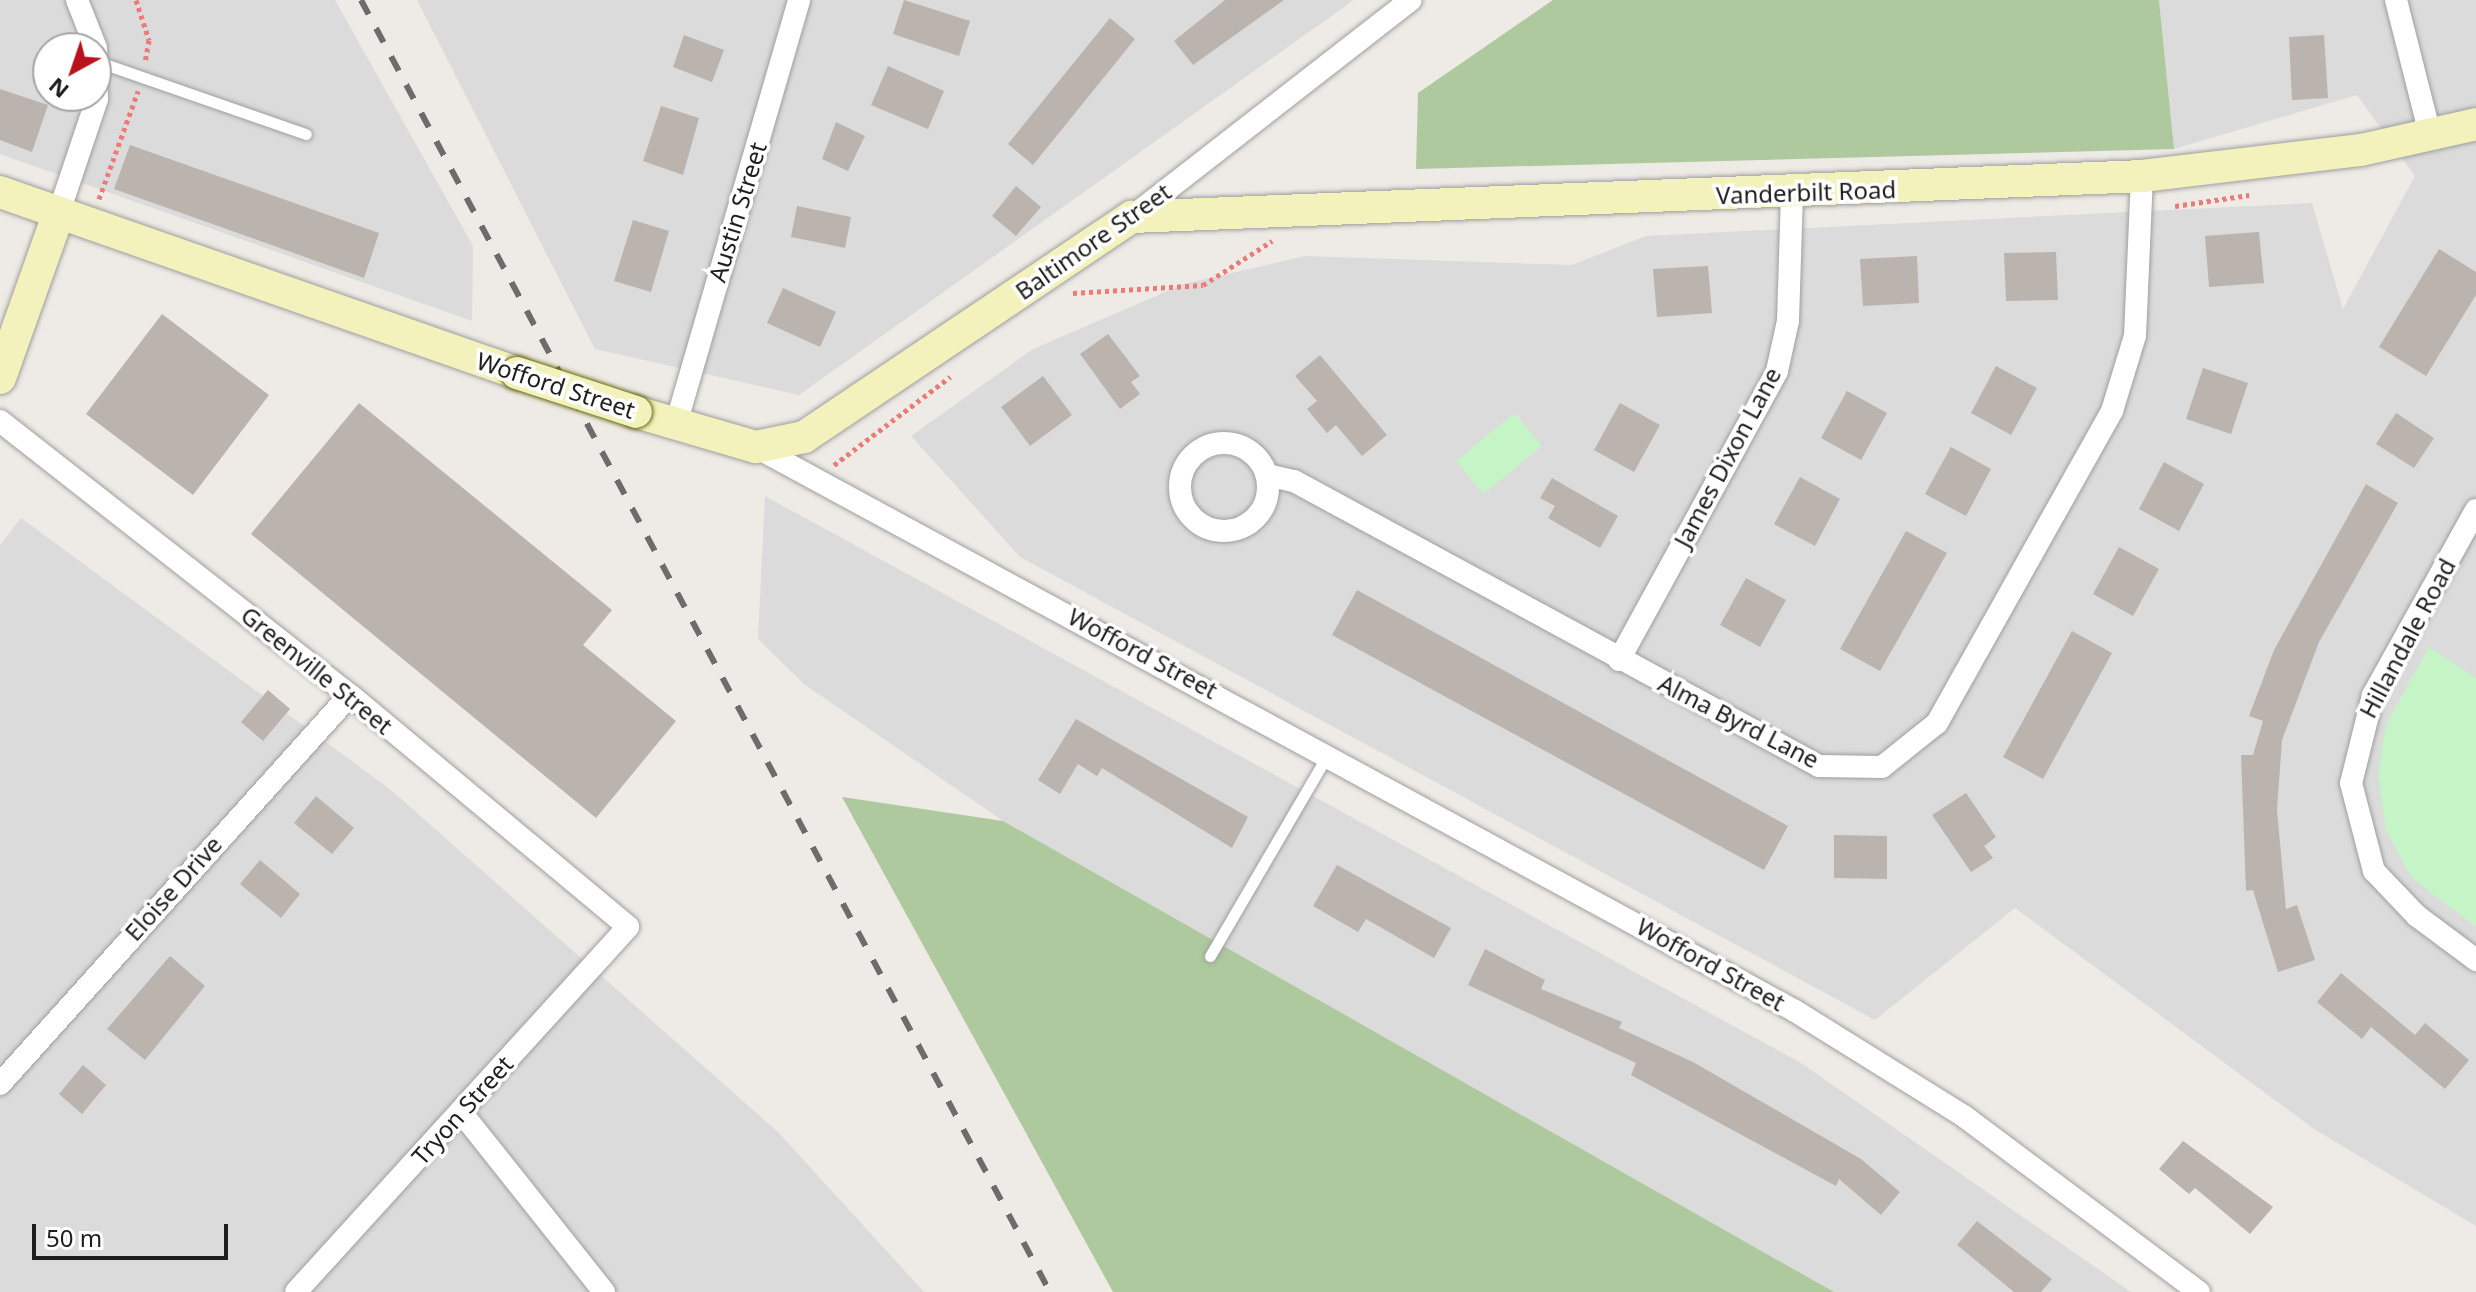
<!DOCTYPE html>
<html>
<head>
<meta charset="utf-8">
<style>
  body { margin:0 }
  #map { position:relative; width:2476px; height:1292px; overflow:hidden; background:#eeeae5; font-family:"Noto Sans",sans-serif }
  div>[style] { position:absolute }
  .residential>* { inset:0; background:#dcdbdb }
  .forest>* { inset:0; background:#adc99d }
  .park>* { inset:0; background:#c5f4c6 }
  .building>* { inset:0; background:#bbb3ae }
  .path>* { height:5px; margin-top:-2.5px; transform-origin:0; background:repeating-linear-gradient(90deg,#ed7a77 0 4px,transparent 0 8px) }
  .roads { filter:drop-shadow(0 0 2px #9f9f9f) drop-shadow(0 0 2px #9f9f9f) }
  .lane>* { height:11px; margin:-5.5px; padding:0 5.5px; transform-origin:5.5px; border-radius:5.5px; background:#fff }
  .street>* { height:22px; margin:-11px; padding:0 11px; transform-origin:11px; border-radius:11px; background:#fff }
  .street>.ring { margin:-11px; padding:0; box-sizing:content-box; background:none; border:22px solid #fff; border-radius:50% }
  .secondary>* { height:32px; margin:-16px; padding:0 16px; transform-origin:16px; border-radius:16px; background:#f3f2bd }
  .rail>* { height:6px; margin-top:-3px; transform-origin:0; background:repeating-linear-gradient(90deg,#6c6c6c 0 16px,transparent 0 32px) }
  .bridges { filter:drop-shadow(0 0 2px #676b0f) drop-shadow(0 0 2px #676b0f) }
  .secondary-bridge>* { height:32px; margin:-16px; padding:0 16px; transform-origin:16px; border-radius:16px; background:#f3f2bd }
  span { translate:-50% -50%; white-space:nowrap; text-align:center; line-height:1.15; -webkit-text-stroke:7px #fff; paint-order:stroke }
  .street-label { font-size:24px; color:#1e1e1e }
  .north { position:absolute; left:32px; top:32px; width:80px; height:80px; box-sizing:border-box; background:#fff; border:2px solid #a5a5a5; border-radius:50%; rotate:220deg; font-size:22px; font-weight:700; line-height:32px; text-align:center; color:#1e1e1e }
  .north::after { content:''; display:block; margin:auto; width:28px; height:36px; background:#b9121e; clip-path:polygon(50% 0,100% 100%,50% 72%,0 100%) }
  .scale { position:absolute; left:32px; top:1224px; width:196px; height:36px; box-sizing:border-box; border:4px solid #1e1e1e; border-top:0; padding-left:10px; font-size:24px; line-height:28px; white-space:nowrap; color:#1e1e1e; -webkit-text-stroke:6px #fff; paint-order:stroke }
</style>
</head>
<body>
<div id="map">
  <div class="residential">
    <i style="clip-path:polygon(evenodd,0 0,335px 0,473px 246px,472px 321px,0 154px,0 0,48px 48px,96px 48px,96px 96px,48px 96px,48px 48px)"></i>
    <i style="clip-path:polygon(417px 0,1354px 0,799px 395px,595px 349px)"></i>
    <i style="clip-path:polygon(2159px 0,2476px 0,2476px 1226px,2314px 1129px,2015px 908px,1875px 1020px,1020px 557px,911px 436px,1033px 349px,1184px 284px,1305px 256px,1572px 265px,1646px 236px,2312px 203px,2343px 309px,2415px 176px,2357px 95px,2174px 149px)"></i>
    <i style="clip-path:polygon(765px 496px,1801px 1063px,2131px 1292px,1834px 1292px,1003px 821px,804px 684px,758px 639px)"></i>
    <i style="clip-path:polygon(21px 518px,391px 790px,778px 1132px,924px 1292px,0 1292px,0 545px)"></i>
  </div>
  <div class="forest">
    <i style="clip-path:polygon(1553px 0,2159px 0,2174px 149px,1416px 169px,1418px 93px)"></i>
    <i style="clip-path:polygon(842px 797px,1003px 821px,1834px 1292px,1113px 1292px)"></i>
  </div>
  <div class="park">
    <i style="clip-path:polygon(1515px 413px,1542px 446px,1483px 494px,1456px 461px)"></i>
    <i style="clip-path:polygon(2429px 647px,2476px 678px,2476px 927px,2412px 878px,2386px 831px,2378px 774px,2386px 724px)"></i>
  </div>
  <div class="building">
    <i style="clip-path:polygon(904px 0,970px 21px,959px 56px,893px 34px)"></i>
    <i style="clip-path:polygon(1225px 0,1284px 0,1193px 65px,1174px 41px)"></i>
    <i style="clip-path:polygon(1110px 18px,1135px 39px,1033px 165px,1008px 144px)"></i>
    <i style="clip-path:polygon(684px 35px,724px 50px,712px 82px,673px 67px)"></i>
    <i style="clip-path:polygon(2324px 35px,2328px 98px,2292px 100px,2289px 37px)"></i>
    <i style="clip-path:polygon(888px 66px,944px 91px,928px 129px,871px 105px)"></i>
    <i style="clip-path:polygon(0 89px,48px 105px,32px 152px,0 140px)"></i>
    <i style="clip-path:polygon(661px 106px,699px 118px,683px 175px,643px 161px)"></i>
    <i style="clip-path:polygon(836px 122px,865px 136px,848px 171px,822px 159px)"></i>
    <i style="clip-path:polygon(130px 145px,379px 233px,364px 278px,114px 189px)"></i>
    <i style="clip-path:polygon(1016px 186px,1041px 207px,1016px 236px,992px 216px)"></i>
    <i style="clip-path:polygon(797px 206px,851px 217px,845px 248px,791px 237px)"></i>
    <i style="clip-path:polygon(633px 220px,669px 231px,651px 292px,614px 281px)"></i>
    <i style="clip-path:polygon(2259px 232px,2264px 283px,2209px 287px,2205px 236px)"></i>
    <i style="clip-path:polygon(2439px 249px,2476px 272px,2476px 295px,2426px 376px,2379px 347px)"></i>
    <i style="clip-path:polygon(2056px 252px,2058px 300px,2006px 301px,2004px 253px)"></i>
    <i style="clip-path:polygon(1917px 256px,1919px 303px,1863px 306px,1860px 259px)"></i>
    <i style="clip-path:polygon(1708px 266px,1712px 313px,1657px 317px,1653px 269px)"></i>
    <i style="clip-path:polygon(783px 288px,836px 312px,820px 347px,767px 323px)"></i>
    <i style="clip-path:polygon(162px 314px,269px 395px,193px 495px,86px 414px)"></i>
    <i style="clip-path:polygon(1108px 334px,1140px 376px,1131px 382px,1140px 394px,1120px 409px,1080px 354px)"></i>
    <i style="clip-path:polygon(1320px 355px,1387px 435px,1362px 456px,1336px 425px,1327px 433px,1307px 409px,1317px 401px,1295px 376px)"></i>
    <i style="clip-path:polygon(1996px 366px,2037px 388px,2011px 435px,1971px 413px)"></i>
    <i style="clip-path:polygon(2203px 368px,2248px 383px,2231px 434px,2186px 419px)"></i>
    <i style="clip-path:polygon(1043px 376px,1072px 415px,1030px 446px,1001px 407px)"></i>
    <i style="clip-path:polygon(1847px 391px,1887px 413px,1861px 460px,1821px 438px)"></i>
    <i style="clip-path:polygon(359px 403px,612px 610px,583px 645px,676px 721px,596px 818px,251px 534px)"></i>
    <i style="clip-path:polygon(1620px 403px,1660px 425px,1634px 472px,1594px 450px)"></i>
    <i style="clip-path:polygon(2396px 413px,2434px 438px,2414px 468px,2376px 444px)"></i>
    <i style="clip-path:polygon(1951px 447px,1991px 469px,1966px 516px,1925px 494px)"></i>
    <i style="clip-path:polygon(2164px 462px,2204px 484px,2179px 531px,2139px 509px)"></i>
    <i style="clip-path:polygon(1800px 477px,1840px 499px,1815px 546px,1774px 524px)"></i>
    <i style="clip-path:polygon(1552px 478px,1618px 516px,1600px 548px,1548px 518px,1555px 506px,1540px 498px)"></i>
    <i style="clip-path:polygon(2366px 484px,2398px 503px,2319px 642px,2282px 740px,2277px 810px,2286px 909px,2297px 905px,2315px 960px,2278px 972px,2253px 890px,2246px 891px,2241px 755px,2253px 755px,2263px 721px,2249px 716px,2274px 650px)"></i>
    <i style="clip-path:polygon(1906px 531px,1947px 553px,1880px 671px,1840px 649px)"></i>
    <i style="clip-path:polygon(2119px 547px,2159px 569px,2133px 616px,2093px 594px)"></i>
    <i style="clip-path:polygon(1746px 578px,1786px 600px,1760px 647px,1720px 625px)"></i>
    <i style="clip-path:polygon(1357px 590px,1788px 826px,1764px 870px,1332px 635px)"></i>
    <i style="clip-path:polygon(2072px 631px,2112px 653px,2043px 779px,2003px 757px)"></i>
    <i style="clip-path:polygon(268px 690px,290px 709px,263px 741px,241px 722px)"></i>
    <i style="clip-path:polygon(1076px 719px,1248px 817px,1232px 848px,1102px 768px,1097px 776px,1078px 764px,1060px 794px,1038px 780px)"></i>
    <i style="clip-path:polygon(1966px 793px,1996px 837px,1984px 846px,1993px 858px,1971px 872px,1932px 815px)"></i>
    <i style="clip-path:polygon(316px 796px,354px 828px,332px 854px,294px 823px)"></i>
    <i style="clip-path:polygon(1834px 835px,1887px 836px,1887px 879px,1834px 878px)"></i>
    <i style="clip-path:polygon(260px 860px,300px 894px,281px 918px,240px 884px)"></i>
    <i style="clip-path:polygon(1337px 865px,1451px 928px,1434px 958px,1366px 919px,1358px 932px,1313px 906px)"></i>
    <i style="clip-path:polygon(1485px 949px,1545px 980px,1541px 989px,1622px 1022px,1619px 1028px,1693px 1062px,1861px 1159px,1900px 1192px,1881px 1215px,1839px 1179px,1836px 1186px,1631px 1075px,1636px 1063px,1468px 985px)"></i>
    <i style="clip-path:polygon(170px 956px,205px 986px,145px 1060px,107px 1029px)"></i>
    <i style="clip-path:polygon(2341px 973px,2415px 1035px,2425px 1023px,2469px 1060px,2445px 1089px,2371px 1027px,2362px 1039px,2317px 1002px)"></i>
    <i style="clip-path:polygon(83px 1065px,106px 1085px,82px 1114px,59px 1094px)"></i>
    <i style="clip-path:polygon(2183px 1141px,2273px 1207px,2250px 1234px,2195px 1188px,2189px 1194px,2159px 1169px)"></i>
    <i style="clip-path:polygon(1977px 1221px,2052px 1279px,2041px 1292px,2014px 1292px,1957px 1245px)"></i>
  </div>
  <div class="path">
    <i style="left:136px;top:0;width:42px;rotate:72deg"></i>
    <i style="left:149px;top:40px;width:22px;rotate:100deg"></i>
    <i style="left:99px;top:199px;width:115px;rotate:-70.1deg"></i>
    <i style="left:2175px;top:206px;width:75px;rotate:-8.5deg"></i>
    <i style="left:1073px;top:293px;width:130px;rotate:-3.5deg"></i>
    <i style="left:1203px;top:285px;width:82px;rotate:-32.5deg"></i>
    <i style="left:834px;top:465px;width:146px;rotate:-37.2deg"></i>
  </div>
  <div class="roads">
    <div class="lane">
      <i style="left:99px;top:62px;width:219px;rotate:19.2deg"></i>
      <i style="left:1210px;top:956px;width:234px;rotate:-59.7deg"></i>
    </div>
    <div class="street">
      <i style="left:77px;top:0;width:52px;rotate:68.4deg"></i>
      <i style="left:2396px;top:0;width:138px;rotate:75.8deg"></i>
      <i style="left:58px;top:215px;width:122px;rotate:-71.4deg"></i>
      <i style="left:97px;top:99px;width:50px;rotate:-91.1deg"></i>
      <i style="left:1132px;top:217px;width:353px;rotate:-37.9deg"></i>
      <i style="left:0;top:421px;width:444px;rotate:38.1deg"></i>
      <i style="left:350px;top:695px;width:362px;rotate:39.8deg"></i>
      <i style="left:628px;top:927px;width:493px;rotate:132.3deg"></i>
      <i style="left:676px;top:424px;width:441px;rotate:-73.8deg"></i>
      <i class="ring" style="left:1180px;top:443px;width:66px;height:66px"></i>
      <i style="left:756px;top:447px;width:1182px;rotate:28.49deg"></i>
      <i style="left:1795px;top:1011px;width:200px;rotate:31.9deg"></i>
      <i style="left:1965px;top:1117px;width:292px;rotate:36.8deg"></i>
      <i style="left:1267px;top:475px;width:28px;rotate:13deg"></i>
      <i style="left:1294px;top:481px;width:597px;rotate:28.5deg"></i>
      <i style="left:1819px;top:766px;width:63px;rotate:0.9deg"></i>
      <i style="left:1882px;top:767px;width:70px;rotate:-38.7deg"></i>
      <i style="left:1937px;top:723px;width:358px;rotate:-60.7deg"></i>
      <i style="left:2112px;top:411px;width:78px;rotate:-73deg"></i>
      <i style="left:2135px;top:336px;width:160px;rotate:-87.5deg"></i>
      <i style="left:2476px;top:510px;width:212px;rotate:119.1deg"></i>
      <i style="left:2373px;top:695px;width:91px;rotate:104deg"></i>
      <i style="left:2351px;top:783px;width:91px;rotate:75.4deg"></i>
      <i style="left:2374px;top:871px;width:62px;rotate:46.3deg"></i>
      <i style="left:2417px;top:916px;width:74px;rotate:36.7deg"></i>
      <i style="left:1619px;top:660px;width:329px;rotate:-61.3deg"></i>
      <i style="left:1777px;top:371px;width:51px;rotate:-77.6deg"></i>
      <i style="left:1788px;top:321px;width:128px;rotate:-88.2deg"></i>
      <i style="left:0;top:1084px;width:523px;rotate:-48.02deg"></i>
      <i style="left:461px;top:1112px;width:230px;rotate:51.5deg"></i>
    </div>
    <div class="secondary">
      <i style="left:0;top:192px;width:548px;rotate:19.29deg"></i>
      <i style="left:0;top:378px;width:173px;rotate:-70.4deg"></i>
      <i style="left:636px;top:412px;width:125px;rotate:16.3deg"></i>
      <i style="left:756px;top:447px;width:49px;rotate:-11.8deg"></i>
      <i style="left:804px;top:437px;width:395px;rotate:-33.9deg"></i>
      <i style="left:1132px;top:217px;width:1011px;rotate:-2.32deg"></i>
      <i style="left:2142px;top:176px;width:221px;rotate:-6.8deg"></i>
      <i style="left:2361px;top:150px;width:118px;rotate:-12.7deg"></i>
    </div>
  </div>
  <div class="rail">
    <i style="left:361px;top:0;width:1464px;rotate:61.93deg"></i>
  </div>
  <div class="bridges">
    <div class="secondary-bridge">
      <i style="left:517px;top:373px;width:125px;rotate:18.1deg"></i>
    </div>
  </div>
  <div class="street-label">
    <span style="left:1806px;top:192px;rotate:-2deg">Vanderbilt Road</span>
    <span style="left:737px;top:212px;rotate:-73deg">Austin Street</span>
    <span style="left:1093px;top:241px;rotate:-35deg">Baltimore Street</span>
    <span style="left:556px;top:385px;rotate:18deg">Wofford Street</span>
    <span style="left:1727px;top:457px;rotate:-62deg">James Dixon Lane</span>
    <span style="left:2407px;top:638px;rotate:-62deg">Hillandale Road</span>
    <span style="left:1143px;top:653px;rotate:28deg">Wofford Street</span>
    <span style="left:317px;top:670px;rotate:39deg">Greenville Street</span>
    <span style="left:1739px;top:721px;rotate:27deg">Alma Byrd Lane</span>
    <span style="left:173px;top:888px;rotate:-48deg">Eloise Drive</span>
    <span style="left:1711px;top:964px;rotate:29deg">Wofford Street</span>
    <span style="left:462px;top:1110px;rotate:-48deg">Tryon Street</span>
  </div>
  <div class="north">N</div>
  <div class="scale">50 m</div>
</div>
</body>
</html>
